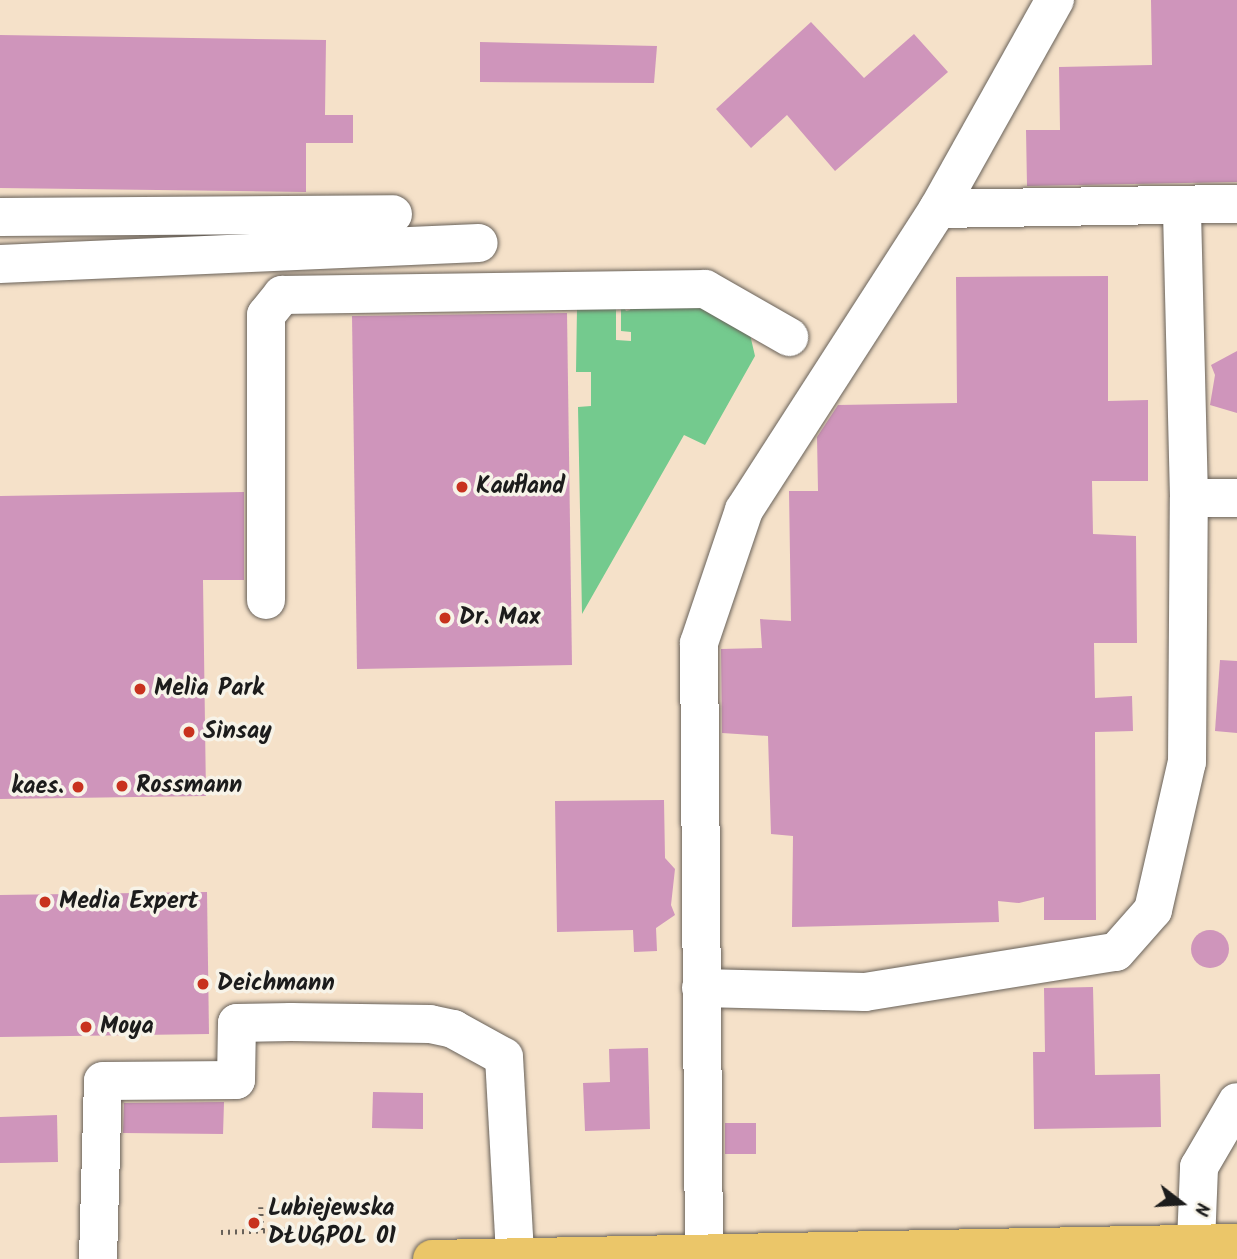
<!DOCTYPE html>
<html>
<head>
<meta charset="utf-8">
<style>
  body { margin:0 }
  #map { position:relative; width:1237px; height:1259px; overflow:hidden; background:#f5e1c9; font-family:Kalam,sans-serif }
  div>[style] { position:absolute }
  .green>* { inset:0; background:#74ca8e }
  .building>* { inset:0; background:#cf95bb }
  .round { border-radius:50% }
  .path>* { height:4.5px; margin-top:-2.25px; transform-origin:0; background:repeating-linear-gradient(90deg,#686159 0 2px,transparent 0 7px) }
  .roads { filter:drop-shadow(0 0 2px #686159) drop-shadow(0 0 2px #686159) }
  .minor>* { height:38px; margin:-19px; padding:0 19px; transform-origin:19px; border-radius:19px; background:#fff }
  .major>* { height:38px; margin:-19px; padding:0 19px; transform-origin:19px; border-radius:19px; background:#ebc669 }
  .dots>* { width:19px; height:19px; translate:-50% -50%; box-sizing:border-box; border:4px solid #f7f3e8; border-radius:50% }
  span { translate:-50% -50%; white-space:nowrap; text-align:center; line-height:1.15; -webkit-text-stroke:7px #f7f3e8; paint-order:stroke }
  .poi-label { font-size:24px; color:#1c1c1c; font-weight:700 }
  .left { translate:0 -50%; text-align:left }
  .right { translate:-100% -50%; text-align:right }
  .north { position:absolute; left:1146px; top:1168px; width:70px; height:70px; -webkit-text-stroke:5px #f7f3e8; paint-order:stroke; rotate:107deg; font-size:19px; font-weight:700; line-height:28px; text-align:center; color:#1c1c1c }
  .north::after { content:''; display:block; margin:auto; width:24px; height:32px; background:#1c1c1c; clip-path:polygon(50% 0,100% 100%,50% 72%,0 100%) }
</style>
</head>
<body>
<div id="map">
  <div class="green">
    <i style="clip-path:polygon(631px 301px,690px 301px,749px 330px,755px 356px,705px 445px,684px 435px,582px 614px,578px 407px,591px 406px,591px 372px,576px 372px,577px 308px,616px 308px,616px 340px,631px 341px,631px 332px,621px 331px,621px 302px,626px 311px,630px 310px)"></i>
  </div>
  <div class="building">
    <i style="clip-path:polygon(1151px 0,1237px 0,1237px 182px,1027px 186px,1026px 130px,1060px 130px,1059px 67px,1152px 65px)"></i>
    <i style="clip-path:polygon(811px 22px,864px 78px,914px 34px,948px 72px,835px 171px,787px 115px,751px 148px,716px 109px)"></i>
    <i style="clip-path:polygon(0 35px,326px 40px,325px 115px,353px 115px,353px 143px,306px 143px,306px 192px,0 188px)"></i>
    <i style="clip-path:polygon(480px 42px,657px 46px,654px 83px,480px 82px)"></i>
    <i style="clip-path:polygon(1108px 276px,1108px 401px,1148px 400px,1148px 481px,1092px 481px,1093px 534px,1136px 536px,1137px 643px,1094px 643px,1095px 698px,1132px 696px,1133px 731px,1095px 732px,1096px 920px,1044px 920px,1044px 897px,1019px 903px,998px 901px,999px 922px,792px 927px,793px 836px,771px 834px,768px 736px,722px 733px,721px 649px,762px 648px,760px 619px,791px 621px,789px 491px,818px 491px,817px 437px,838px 405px,957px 403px,956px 277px)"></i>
    <i style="clip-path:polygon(567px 313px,572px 665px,357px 669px,352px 316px)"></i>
    <i style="clip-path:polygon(1237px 351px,1237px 413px,1210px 405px,1215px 375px,1211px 365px)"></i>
    <i style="clip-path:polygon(244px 492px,244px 580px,203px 580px,206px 796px,0 799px,0 496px)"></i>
    <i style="clip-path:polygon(1220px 660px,1237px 661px,1237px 733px,1215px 731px)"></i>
    <i style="clip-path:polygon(664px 800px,665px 858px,675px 869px,671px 905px,675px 915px,656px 928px,657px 951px,634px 952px,633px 930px,557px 932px,555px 801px)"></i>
    <i style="clip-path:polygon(207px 892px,209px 1034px,0 1037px,0 895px)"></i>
    <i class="round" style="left:1191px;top:930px;width:38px;height:38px"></i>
    <i style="clip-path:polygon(1093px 987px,1095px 1075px,1160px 1074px,1161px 1127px,1034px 1129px,1033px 1052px,1045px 1052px,1044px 988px)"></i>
    <i style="clip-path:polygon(648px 1048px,650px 1129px,585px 1131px,583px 1083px,610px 1082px,609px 1049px)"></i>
    <i style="clip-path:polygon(373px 1092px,423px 1093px,423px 1129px,372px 1128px)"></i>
    <i style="clip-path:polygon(224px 1102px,223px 1134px,123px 1133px,124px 1103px)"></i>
    <i style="clip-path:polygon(57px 1115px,58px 1162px,0 1163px,0 1117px)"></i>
    <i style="clip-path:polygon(725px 1123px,756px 1123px,756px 1154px,725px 1154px)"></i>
  </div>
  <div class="path">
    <i style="left:261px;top:1207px;width:23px;rotate:88deg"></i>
    <i style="left:221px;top:1232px;width:85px;rotate:-2deg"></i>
  </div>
  <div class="roads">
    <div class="minor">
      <i style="left:938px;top:209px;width:299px;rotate:-1deg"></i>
      <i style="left:0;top:217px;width:393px;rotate:-0.4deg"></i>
      <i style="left:0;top:264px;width:479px;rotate:-2.5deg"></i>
      <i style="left:1189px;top:498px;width:48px"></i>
      <i style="left:266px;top:600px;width:285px;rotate:-90deg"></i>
      <i style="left:266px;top:315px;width:26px;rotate:-51deg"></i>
      <i style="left:282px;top:295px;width:423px;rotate:-0.8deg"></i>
      <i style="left:705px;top:289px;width:97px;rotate:29.7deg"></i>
      <i style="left:701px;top:988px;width:164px;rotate:1.4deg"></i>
      <i style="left:865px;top:992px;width:254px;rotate:-9.1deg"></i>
      <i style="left:1116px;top:952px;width:56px;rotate:-48.6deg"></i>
      <i style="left:1153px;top:910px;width:152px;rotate:-77.1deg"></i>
      <i style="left:1187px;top:762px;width:264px;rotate:-89.6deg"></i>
      <i style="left:1189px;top:498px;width:293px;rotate:-91.4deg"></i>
      <i style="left:1196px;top:1243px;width:76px;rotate:-87.7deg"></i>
      <i style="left:1199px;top:1167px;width:75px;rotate:-59.7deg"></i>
      <i style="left:704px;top:1251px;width:608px;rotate:-90.47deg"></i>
      <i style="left:699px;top:643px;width:140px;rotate:-71.3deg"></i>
      <i style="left:744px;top:510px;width:358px;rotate:-57.2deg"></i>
      <i style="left:938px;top:209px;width:240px;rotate:-60.8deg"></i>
      <i style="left:98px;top:1259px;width:178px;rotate:-88.4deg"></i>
      <i style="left:103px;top:1081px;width:133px;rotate:-0.4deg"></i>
      <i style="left:236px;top:1080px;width:57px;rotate:-89deg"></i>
      <i style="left:237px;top:1023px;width:54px;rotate:-1.1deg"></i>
      <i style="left:291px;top:1022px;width:139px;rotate:0.8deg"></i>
      <i style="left:430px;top:1024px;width:24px;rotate:12deg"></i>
      <i style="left:453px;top:1029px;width:58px;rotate:28.8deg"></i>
      <i style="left:504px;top:1057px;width:197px;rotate:86.8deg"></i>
    </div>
    <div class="major">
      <i style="left:432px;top:1259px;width:805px;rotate:-1.14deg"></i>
    </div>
  </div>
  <div class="dots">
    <i style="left:462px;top:487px;background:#c8321e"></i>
    <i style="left:445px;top:618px;background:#c8321e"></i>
    <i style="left:140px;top:689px;background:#c8321e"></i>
    <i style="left:189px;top:732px;background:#c8321e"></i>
    <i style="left:122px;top:786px;background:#c8321e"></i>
    <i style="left:78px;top:787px;background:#c8321e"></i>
    <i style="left:45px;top:902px;background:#c8321e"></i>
    <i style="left:203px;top:984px;background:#c8321e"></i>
    <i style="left:86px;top:1027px;background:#c8321e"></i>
    <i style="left:254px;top:1223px;background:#c8321e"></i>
  </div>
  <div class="poi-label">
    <span class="left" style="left:476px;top:487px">Kaufland</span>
    <span class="left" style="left:459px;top:618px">Dr. Max</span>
    <span class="left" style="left:154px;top:689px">Melia Park</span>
    <span class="left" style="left:203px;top:732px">Sinsay</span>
    <span class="left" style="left:136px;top:786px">Rossmann</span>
    <span class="right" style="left:64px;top:787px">kaes.</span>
    <span class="left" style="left:59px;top:902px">Media Expert</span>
    <span class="left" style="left:217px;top:984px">Deichmann</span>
    <span class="left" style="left:100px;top:1027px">Moya</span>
    <span class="left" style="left:268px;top:1223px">Lubiejewska<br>DŁUGPOL 01</span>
  </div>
  <div class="north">N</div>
</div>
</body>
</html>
